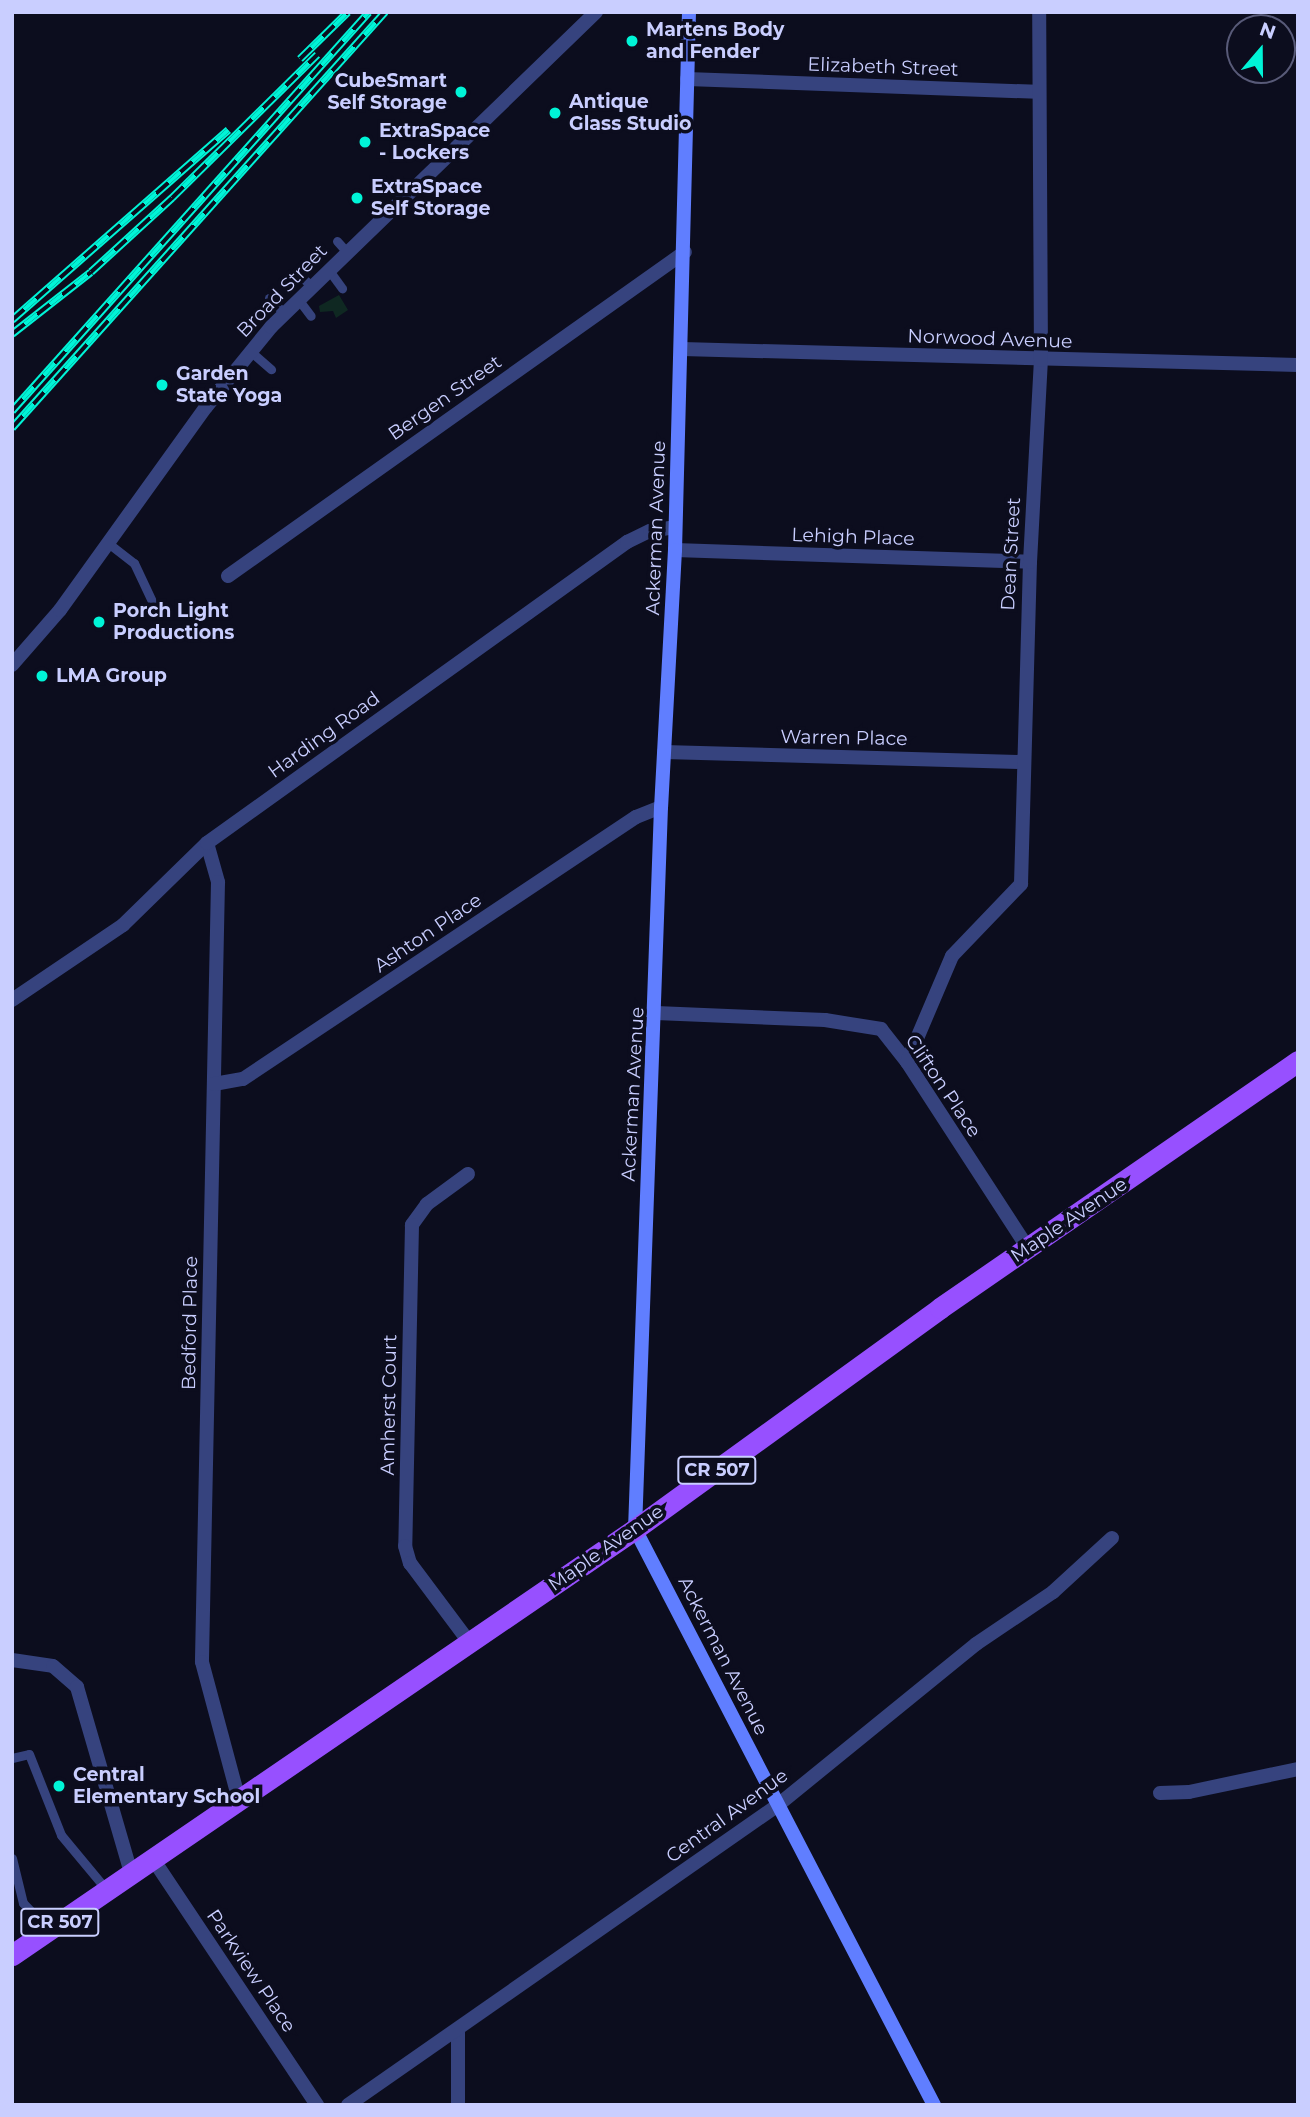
<!DOCTYPE html>
<html>
<head>
<meta charset="utf-8">
<style>
  body { margin:0 }
  #map { position:relative; width:1310px; height:2117px; overflow:hidden; background:#0c0d1e; font-family:Montserrat,sans-serif }
  div>[style] { position:absolute }
  .green>* { inset:0; background:#0f2822 }
  .lane>* { height:9px; margin:-4.5px; padding:0 4.5px; transform-origin:4.5px; border-radius:4.5px; background:#36437e }
  .street>* { height:14px; margin:-7px; padding:0 7px; transform-origin:7px; border-radius:7px; background:#36437e }
  .secondary>* { height:14px; margin:-7px; padding:0 7px; transform-origin:7px; border-radius:7px; background:#607eff }
  .primary>* { height:21px; margin:-10.5px; padding:0 10.5px; transform-origin:10.5px; border-radius:10.5px; background:#9750ff }
  .rail>* { height:8px; margin-top:-4px; transform-origin:0; background:repeating-linear-gradient(90deg,#0c0d1e 0 16px,#00f4d7 0 32px); box-sizing:border-box; border-block:2px solid #00f4d7 }
  .dots>* { width:19px; height:19px; translate:-50% -50%; box-sizing:border-box; border:4px solid #0c0d1e; border-radius:50% }
  span { translate:-50% -50%; white-space:nowrap; text-align:center; line-height:1.15; -webkit-text-stroke:7px #0c0d1e; paint-order:stroke }
  .shield-label span { padding:2px 5px; background:#0c0d1e; border:2px solid; border-radius:5px; -webkit-text-stroke-width:0 }
  .shield-label { font-size:18px; color:#c9ceff; font-weight:700 }
  .poi-label { font-size:19px; color:#c9ceff; font-weight:700 }
  .left { translate:0 -50%; text-align:left }
  .right { translate:-100% -50%; text-align:right }
  .street-label { font-size:19px; color:#c9ceff }
  .frame { position:absolute; inset:0; border:14px solid #c9ceff; pointer-events:none }
  .north { position:absolute; left:1226px; top:14px; width:70px; height:70px; box-sizing:border-box; background:#0c0d1e; border:2px solid #585a78; border-radius:50%; rotate:20deg; font-size:19px; font-weight:700; line-height:28px; text-align:center; color:#c9ceff }
  .north::after { content:''; display:block; margin:auto; width:24px; height:32px; background:#00f4d7; clip-path:polygon(50% 0,100% 100%,50% 72%,0 100%) }
</style>
</head>
<body>
<div id="map">
  <div class="green">
    <i style="clip-path:polygon(339px 295px,348px 310px,336px 318px,333px 311px,320px 312px,319px 306px)"></i>
  </div>
  <div class="lane">
    <i style="left:337px;top:241px;width:15px;rotate:48deg"></i>
    <i style="left:328px;top:269px;width:24px;rotate:54deg"></i>
    <i style="left:298px;top:273px;width:18px;rotate:45deg"></i>
    <i style="left:269px;top:298px;width:21px;rotate:45deg"></i>
    <i style="left:298px;top:299px;width:21px;rotate:53deg"></i>
    <i style="left:250px;top:351px;width:28px;rotate:41deg"></i>
    <i style="left:108px;top:543px;width:33px;rotate:38deg"></i>
    <i style="left:134px;top:563px;width:56px;rotate:64.8deg"></i>
    <i style="left:12px;top:1758px;width:17px;rotate:-13deg"></i>
    <i style="left:29px;top:1754px;width:87px;rotate:68.4deg"></i>
    <i style="left:61px;top:1835px;width:70px;rotate:50.2deg"></i>
    <i style="left:12px;top:1858px;width:46px;rotate:76.3deg"></i>
    <i style="left:23px;top:1903px;width:36px;rotate:46deg"></i>
  </div>
  <div class="street">
    <i style="left:687px;top:79px;width:350px;rotate:2.1deg"></i>
    <i style="left:682px;top:349px;width:616px;rotate:1.49deg"></i>
    <i style="left:675px;top:550px;width:355px;rotate:1.9deg"></i>
    <i style="left:228px;top:576px;width:560px;rotate:-35.34deg"></i>
    <i style="left:12px;top:665px;width:73px;rotate:-48.9deg"></i>
    <i style="left:60px;top:610px;width:250px;rotate:-54.3deg"></i>
    <i style="left:206px;top:407px;width:103px;rotate:-50.9deg"></i>
    <i style="left:271px;top:327px;width:453px;rotate:-44.1deg"></i>
    <i style="left:664px;top:752px;width:359px;rotate:1.6deg"></i>
    <i style="left:207px;top:843px;width:41px;rotate:74.2deg"></i>
    <i style="left:218px;top:882px;width:780px;rotate:91.18deg"></i>
    <i style="left:202px;top:1662px;width:143px;rotate:75deg"></i>
    <i style="left:12px;top:1000px;width:134px;rotate:-34deg"></i>
    <i style="left:123px;top:925px;width:117px;rotate:-44.3deg"></i>
    <i style="left:207px;top:843px;width:517px;rotate:-35.63deg"></i>
    <i style="left:627px;top:542px;width:25px;rotate:-26deg"></i>
    <i style="left:650px;top:531px;width:25px;rotate:-9deg"></i>
    <i style="left:656px;top:1013px;width:169px;rotate:2.4deg"></i>
    <i style="left:825px;top:1020px;width:57px;rotate:9.1deg"></i>
    <i style="left:881px;top:1029px;width:42px;rotate:51.8deg"></i>
    <i style="left:907px;top:1062px;width:222px;rotate:57deg"></i>
    <i style="left:907px;top:1062px;width:115px;rotate:-67deg"></i>
    <i style="left:952px;top:956px;width:100px;rotate:-46.2deg"></i>
    <i style="left:1021px;top:884px;width:322px;rotate:-88.4deg"></i>
    <i style="left:1030px;top:562px;width:202px;rotate:-86.9deg"></i>
    <i style="left:1041px;top:360px;width:348px;rotate:-90.3deg"></i>
    <i style="left:214px;top:1084px;width:29px;rotate:-10deg"></i>
    <i style="left:243px;top:1079px;width:472px;rotate:-33.7deg"></i>
    <i style="left:636px;top:817px;width:27px;rotate:-22deg"></i>
    <i style="left:468px;top:1174px;width:51px;rotate:143.8deg"></i>
    <i style="left:427px;top:1204px;width:26px;rotate:126deg"></i>
    <i style="left:412px;top:1225px;width:321px;rotate:91.2deg"></i>
    <i style="left:405px;top:1546px;width:18px;rotate:74deg"></i>
    <i style="left:410px;top:1563px;width:99px;rotate:53.2deg"></i>
    <i style="left:12px;top:1660px;width:41px;rotate:8.3deg"></i>
    <i style="left:53px;top:1666px;width:32px;rotate:41deg"></i>
    <i style="left:77px;top:1687px;width:194px;rotate:73.8deg"></i>
    <i style="left:1160px;top:1793px;width:29px;rotate:-2deg"></i>
    <i style="left:1189px;top:1792px;width:111px;rotate:-11.9deg"></i>
    <i style="left:153px;top:1859px;width:296px;rotate:56.3deg"></i>
    <i style="left:458px;top:2029px;width:76px;rotate:90deg"></i>
    <i style="left:348px;top:2105px;width:524px;rotate:-34.9deg"></i>
    <i style="left:778px;top:1805px;width:255px;rotate:-39.1deg"></i>
    <i style="left:976px;top:1644px;width:93px;rotate:-34deg"></i>
    <i style="left:1053px;top:1592px;width:80px;rotate:-42.5deg"></i>
  </div>
  <div class="secondary">
    <i style="left:689px;top:12px;width:538px;rotate:91.49deg"></i>
    <i style="left:675px;top:550px;width:257px;rotate:93.1deg"></i>
    <i style="left:661px;top:807px;width:722px;rotate:92.06deg"></i>
    <i style="left:635px;top:1529px;width:649px;rotate:62.57deg"></i>
  </div>
  <div class="primary">
    <i style="left:12px;top:1955px;width:755px;rotate:-34.36deg"></i>
    <i style="left:635px;top:1529px;width:377px;rotate:-35.9deg"></i>
    <i style="left:940px;top:1308px;width:435px;rotate:-34.6deg"></i>
  </div>
  <div class="rail">
    <i style="left:300px;top:59px;width:67px;rotate:-44.4deg"></i>
    <i style="left:12px;top:320px;width:288px;rotate:-41.3deg"></i>
    <i style="left:12px;top:334px;width:100px;rotate:-38.1deg"></i>
    <i style="left:91px;top:272px;width:110px;rotate:-42.4deg"></i>
    <i style="left:172px;top:198px;width:204px;rotate:-44.6deg"></i>
    <i style="left:12px;top:411px;width:535px;rotate:-48.18deg"></i>
    <i style="left:12px;top:428px;width:559px;rotate:-48.12deg"></i>
  </div>
  <div class="dots">
    <i style="left:632px;top:41px;background:#00f4d7"></i>
    <i style="left:461px;top:92px;background:#00f4d7"></i>
    <i style="left:555px;top:113px;background:#00f4d7"></i>
    <i style="left:365px;top:142px;background:#00f4d7"></i>
    <i style="left:357px;top:198px;background:#00f4d7"></i>
    <i style="left:162px;top:385px;background:#00f4d7"></i>
    <i style="left:99px;top:622px;background:#00f4d7"></i>
    <i style="left:42px;top:676px;background:#00f4d7"></i>
    <i style="left:59px;top:1786px;background:#00f4d7"></i>
  </div>
  <div class="shield-label">
    <span style="left:717px;top:1470px">CR 507</span>
    <span style="left:60px;top:1922px">CR 507</span>
  </div>
  <div class="poi-label">
    <span class="left" style="left:646px;top:41px">Martens Body<br>and Fender</span>
    <span class="right" style="left:447px;top:92px">CubeSmart<br>Self Storage</span>
    <span class="left" style="left:569px;top:113px">Antique<br>Glass Studio</span>
    <span class="left" style="left:379px;top:142px">ExtraSpace<br>- Lockers</span>
    <span class="left" style="left:371px;top:198px">ExtraSpace<br>Self Storage</span>
    <span class="left" style="left:176px;top:385px">Garden<br>State Yoga</span>
    <span class="left" style="left:113px;top:622px">Porch Light<br>Productions</span>
    <span class="left" style="left:56px;top:676px">LMA Group</span>
    <span class="left" style="left:73px;top:1786px">Central<br>Elementary School</span>
  </div>
  <div class="street-label">
    <span style="left:883px;top:67px;rotate:2deg">Elizabeth Street</span>
    <span style="left:282px;top:291px;rotate:-46deg">Broad Street</span>
    <span style="left:990px;top:339px;rotate:2deg">Norwood Avenue</span>
    <span style="left:445px;top:398px;rotate:-35deg">Bergen Street</span>
    <span style="left:656px;top:528px;rotate:-88deg">Ackerman Avenue</span>
    <span style="left:853px;top:537px;rotate:2deg">Lehigh Place</span>
    <span style="left:1011px;top:554px;rotate:-87deg">Dean Street</span>
    <span style="left:324px;top:735px;rotate:-36deg">Harding Road</span>
    <span style="left:844px;top:738px;rotate:1deg">Warren Place</span>
    <span style="left:428px;top:933px;rotate:-34deg">Ashton Place</span>
    <span style="left:943px;top:1086px;rotate:56deg">Clifton Place</span>
    <span style="left:633px;top:1094px;rotate:-87deg">Ackerman Avenue</span>
    <span style="left:1069px;top:1220px;rotate:-34deg">Maple Avenue</span>
    <span style="left:190px;top:1323px;rotate:-89deg">Bedford Place</span>
    <span style="left:389px;top:1405px;rotate:-89deg">Amherst Court</span>
    <span style="left:606px;top:1548px;rotate:-35deg">Maple Avenue</span>
    <span style="left:723px;top:1656px;rotate:63deg">Ackerman Avenue</span>
    <span style="left:727px;top:1816px;rotate:-36deg">Central Avenue</span>
    <span style="left:251px;top:1971px;rotate:56deg">Parkview Place</span>
  </div>
  <div class="frame"></div>
  <div class="north">N</div>
</div>
</body>
</html>
